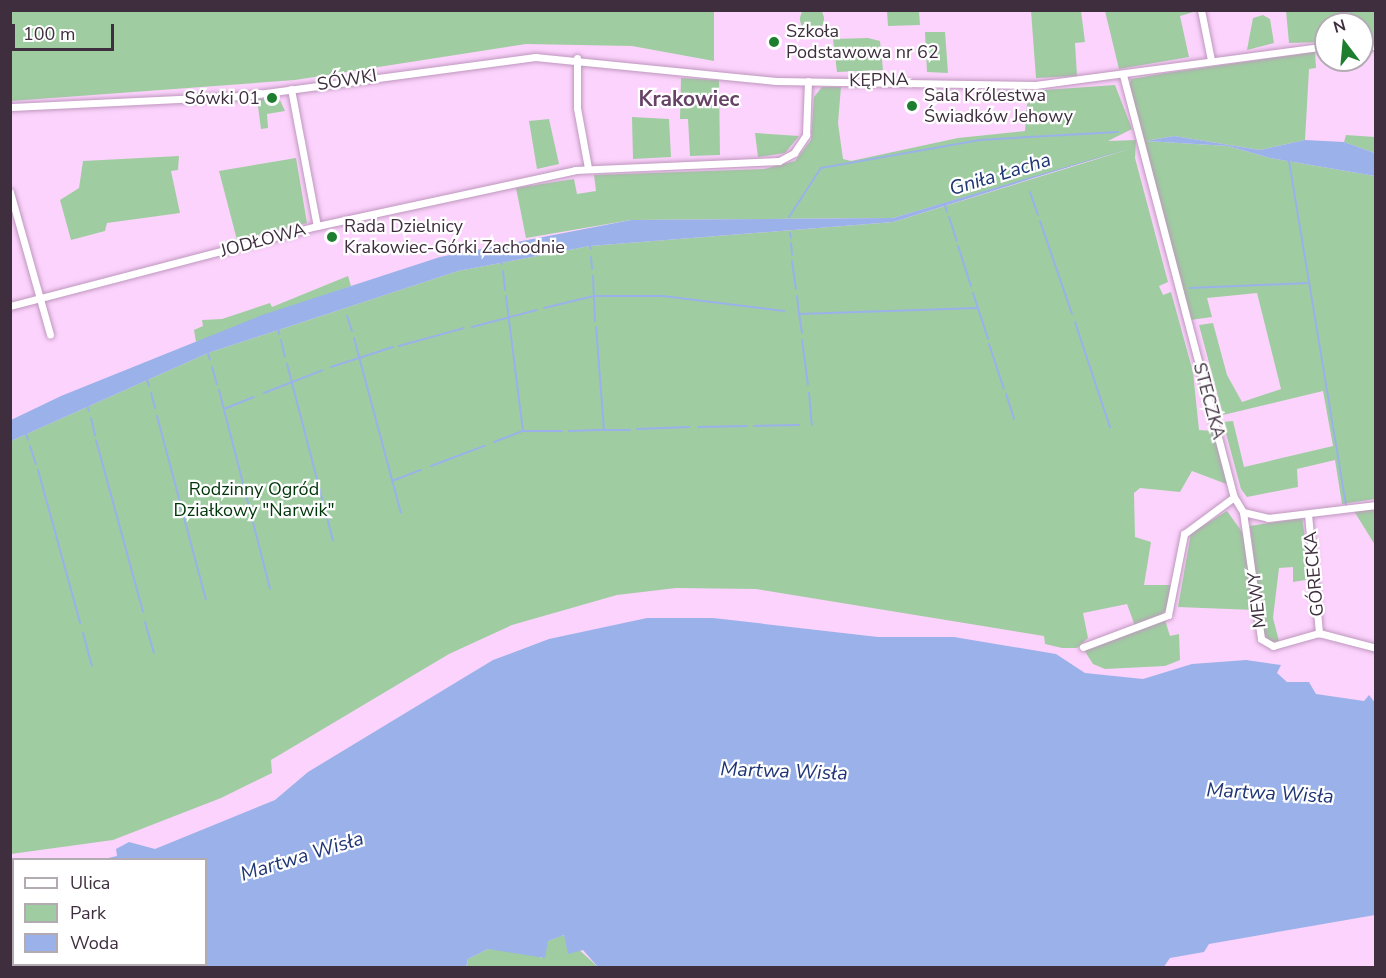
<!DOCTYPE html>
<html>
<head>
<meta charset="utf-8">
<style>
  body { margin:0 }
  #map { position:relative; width:1386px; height:978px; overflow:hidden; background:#fcd3fc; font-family:"Nunito Sans",sans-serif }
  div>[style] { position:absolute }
  .green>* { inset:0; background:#9fcda1 }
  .round { border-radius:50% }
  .water>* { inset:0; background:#9ab2e9 }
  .stream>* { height:2px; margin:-1px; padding:0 1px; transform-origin:1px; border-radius:1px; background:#9ab2e9 }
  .roads { filter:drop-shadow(0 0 2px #be97be) drop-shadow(0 0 2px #be97be) }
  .minor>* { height:7px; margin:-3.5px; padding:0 3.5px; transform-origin:3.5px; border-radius:3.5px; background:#fff }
  .dots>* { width:16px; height:16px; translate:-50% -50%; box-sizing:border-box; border:3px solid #fff; border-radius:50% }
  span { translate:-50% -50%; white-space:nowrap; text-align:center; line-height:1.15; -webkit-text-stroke:4.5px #fff; paint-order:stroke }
  .poi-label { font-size:18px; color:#3e2e3e }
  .left { translate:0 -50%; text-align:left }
  .right { translate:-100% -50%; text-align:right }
  .street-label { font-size:18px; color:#3e2e3e }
  .park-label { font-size:18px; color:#003509 }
  .water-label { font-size:20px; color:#1f3575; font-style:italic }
  .quarter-label { font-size:21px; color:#664366; font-weight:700 }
  .frame { position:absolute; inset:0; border:12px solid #3e2e3e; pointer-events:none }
  .legend { position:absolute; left:12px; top:858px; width:195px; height:108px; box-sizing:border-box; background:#fff; border:2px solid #b2abb2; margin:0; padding:8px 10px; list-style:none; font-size:18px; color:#3e2e3e }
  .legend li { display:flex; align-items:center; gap:12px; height:30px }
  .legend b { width:30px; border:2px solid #b2abb2 }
  .north { position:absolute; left:1314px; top:12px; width:60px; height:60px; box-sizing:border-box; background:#fff; border:2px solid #b2abb2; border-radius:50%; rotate:344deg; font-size:16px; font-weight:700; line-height:24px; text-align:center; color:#3e2e3e }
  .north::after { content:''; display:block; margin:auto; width:21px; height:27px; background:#1e7e30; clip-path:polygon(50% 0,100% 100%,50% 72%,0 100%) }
  .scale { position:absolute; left:12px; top:24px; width:102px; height:27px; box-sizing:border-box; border:3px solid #3e2e3e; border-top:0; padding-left:8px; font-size:18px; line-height:21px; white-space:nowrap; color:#3e2e3e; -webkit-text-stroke:4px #fff; paint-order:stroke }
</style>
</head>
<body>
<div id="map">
  <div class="green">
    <i class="round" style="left:800px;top:7px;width:24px;height:24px"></i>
    <i style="clip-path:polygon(10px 11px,714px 11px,714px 61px,632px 46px,526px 44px,295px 80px,11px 101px)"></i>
    <i style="clip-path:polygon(887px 11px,919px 11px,920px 25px,888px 26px)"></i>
    <i style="clip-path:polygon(1031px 11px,1081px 11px,1085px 42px,1075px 43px,1077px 76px,1036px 78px)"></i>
    <i style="clip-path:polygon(1105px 11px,1197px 11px,1180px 16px,1189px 57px,1119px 69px)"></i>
    <i style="clip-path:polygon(1286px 11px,1375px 11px,1375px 41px,1362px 41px,1362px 24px,1326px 24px,1326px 42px,1289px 43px)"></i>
    <i style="clip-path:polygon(1263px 15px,1270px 19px,1274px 43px,1247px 50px,1253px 18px)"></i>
    <i style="clip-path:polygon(925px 32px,945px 32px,948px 73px,927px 72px)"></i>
    <i style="clip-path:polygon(868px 38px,880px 41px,883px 70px,837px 72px,833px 39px)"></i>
    <i style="clip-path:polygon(1315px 52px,1316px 68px,1309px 69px,1305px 140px,1260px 150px,1174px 136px,1146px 141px,1228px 146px,1270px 158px,1375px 176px,1375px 499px,1342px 504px,1335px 460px,1297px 469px,1298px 487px,1247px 497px,1241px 489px,1223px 422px,1233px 421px,1244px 467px,1333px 446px,1323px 391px,1223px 415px,1199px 325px,1213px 323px,1227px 375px,1242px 402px,1281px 389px,1257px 293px,1207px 298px,1212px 317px,1190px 320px,1129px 86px,1131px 79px,1166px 73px)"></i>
    <i style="clip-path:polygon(681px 78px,719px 80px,720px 155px,690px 156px,688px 119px,680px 119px)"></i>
    <i style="clip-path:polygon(1115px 85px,1132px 129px,1108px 141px,1136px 140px,1135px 158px,1168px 282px,1159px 286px,1163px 295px,1171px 292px,1193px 372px,1199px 430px,1214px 431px,1229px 485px,1192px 471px,1180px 492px,1140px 488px,1134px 493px,1135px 537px,1151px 542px,1144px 585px,1172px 585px,1166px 610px,1156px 619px,1135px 626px,1127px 604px,1083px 613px,1088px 638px,1077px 648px,1062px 648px,1045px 644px,1044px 636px,756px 589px,676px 588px,617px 595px,512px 625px,449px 654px,271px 760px,272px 773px,221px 798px,113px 840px,11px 854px,11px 441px,208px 353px,458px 271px,590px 246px,893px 222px,1133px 148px,893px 218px,631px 220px,526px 238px,516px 188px,574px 179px,577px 194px,596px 191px,594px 175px,764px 169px,795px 161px,811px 140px,814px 97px,822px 87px,841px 87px,838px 123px,843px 159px,851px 161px,958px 138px,1025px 131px,1028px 91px,1040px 95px,1044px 90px)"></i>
    <i style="clip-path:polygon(279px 98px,285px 111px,267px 114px,268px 128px,261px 129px,257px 99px)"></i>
    <i style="clip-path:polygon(632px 117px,669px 119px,671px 157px,633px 159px)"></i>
    <i style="clip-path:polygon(549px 119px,559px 164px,537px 169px,529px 121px)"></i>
    <i style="clip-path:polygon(755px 133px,799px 136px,785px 153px,758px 157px)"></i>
    <i style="clip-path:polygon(1346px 135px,1375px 137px,1375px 153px,1344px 142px)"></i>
    <i style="clip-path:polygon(179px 156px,178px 170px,171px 171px,180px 213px,107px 223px,105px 231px,71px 240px,60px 200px,79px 188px,83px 161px)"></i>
    <i style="clip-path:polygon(296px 158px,307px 223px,237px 240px,219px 171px)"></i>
    <i style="clip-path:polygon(348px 276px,351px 286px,196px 342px,194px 330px,203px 326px,202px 320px,222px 319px,270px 303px,272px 307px)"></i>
    <i style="clip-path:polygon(1375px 507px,1375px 545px,1354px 511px)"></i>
    <i style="clip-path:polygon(1227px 511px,1245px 536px,1254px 610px,1178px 607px,1191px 533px)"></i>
    <i style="clip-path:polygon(1302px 518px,1311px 579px,1293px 582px,1293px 567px,1279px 568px,1273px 618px,1279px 641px,1269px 643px,1262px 629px,1250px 526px)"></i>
    <i style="clip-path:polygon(1165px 620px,1170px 636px,1179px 634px,1180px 660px,1165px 666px,1105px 669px,1093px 664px,1084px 650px,1090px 643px)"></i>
    <i style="clip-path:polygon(563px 935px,598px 967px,466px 968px,468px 959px,488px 949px,527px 951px,542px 958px,548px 941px)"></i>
  </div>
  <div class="water">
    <i style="clip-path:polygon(1174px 136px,1260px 150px,1305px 140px,1344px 142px,1375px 153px,1375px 176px,1270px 158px,1228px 146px,1146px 141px)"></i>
    <i style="clip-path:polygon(1133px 147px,893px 222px,590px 246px,458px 271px,208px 353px,11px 441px,11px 420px,61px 396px,262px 315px,440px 257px,631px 220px,893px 218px)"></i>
    <i style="clip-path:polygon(647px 618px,713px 618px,878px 637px,954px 637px,1056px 654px,1085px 673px,1143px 679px,1192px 664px,1246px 660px,1281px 665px,1277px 673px,1287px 682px,1309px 682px,1316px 694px,1364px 701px,1369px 695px,1376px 704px,1375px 915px,1209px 944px,1204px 952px,1170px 958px,1163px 968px,598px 967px,583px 950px,568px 954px,564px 935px,548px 941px,545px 958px,488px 949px,468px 959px,466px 967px,11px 967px,13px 865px,14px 964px,206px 964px,206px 860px,104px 859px,117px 856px,116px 849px,129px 842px,155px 849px,275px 800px,308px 772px,493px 660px,549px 639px)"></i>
  </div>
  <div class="stream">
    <i style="left:1289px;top:161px;width:348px;rotate:80.6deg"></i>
    <i style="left:1030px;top:192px;width:24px;rotate:71deg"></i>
    <i style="left:945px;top:205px;width:7px;rotate:74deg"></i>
    <i style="left:789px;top:217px;width:59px;rotate:-56.9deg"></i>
    <i style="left:821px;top:168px;width:160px;rotate:-10deg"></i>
    <i style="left:979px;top:140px;width:139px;rotate:-3.3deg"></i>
    <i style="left:949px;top:217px;width:25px;rotate:72deg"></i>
    <i style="left:1040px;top:221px;width:98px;rotate:71deg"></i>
    <i style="left:790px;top:233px;width:5px;rotate:79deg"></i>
    <i style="left:791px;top:243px;width:12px;rotate:85deg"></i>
    <i style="left:590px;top:246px;width:3px;rotate:72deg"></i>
    <i style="left:958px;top:246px;width:42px;rotate:72deg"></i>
    <i style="left:591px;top:257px;width:12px;rotate:85deg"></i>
    <i style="left:501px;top:261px;width:3px;rotate:72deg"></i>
    <i style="left:792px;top:261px;width:28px;rotate:82deg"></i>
    <i style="left:503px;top:271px;width:19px;rotate:84deg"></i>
    <i style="left:593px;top:276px;width:45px;rotate:87.5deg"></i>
    <i style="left:1190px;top:288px;width:117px;rotate:-2.4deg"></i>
    <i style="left:973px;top:293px;width:48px;rotate:71.9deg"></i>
    <i style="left:797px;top:296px;width:18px;rotate:84deg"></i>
    <i style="left:799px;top:314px;width:178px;rotate:-1.9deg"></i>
    <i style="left:544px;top:308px;width:51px;rotate:-13.5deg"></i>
    <i style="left:594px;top:296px;width:69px"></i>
    <i style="left:663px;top:296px;width:122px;rotate:7.1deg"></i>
    <i style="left:799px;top:314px;width:19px;rotate:81deg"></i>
    <i style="left:347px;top:316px;width:16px;rotate:72deg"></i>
    <i style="left:1075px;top:322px;width:111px;rotate:71.6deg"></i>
    <i style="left:472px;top:327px;width:67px;rotate:-14.7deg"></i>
    <i style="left:278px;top:328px;width:6px;rotate:81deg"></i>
    <i style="left:354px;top:338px;width:181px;rotate:75deg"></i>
    <i style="left:281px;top:340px;width:17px;rotate:77deg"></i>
    <i style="left:802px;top:340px;width:45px;rotate:82.4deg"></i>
    <i style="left:989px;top:344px;width:47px;rotate:71.6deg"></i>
    <i style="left:399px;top:346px;width:67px;rotate:-15.5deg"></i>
    <i style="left:208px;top:353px;width:7px;rotate:74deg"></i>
    <i style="left:287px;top:364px;width:182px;rotate:75.4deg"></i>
    <i style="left:212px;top:367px;width:18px;rotate:74deg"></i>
    <i style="left:331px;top:367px;width:65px;rotate:-17.9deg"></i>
    <i style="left:147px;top:380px;width:6px;rotate:72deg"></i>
    <i style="left:219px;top:390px;width:205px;rotate:75.6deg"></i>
    <i style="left:151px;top:393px;width:16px;rotate:75deg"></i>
    <i style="left:264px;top:393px;width:63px;rotate:-21.3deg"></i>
    <i style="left:809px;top:393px;width:32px;rotate:85deg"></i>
    <i style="left:1006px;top:394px;width:26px;rotate:72deg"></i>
    <i style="left:87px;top:406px;width:5px;rotate:68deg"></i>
    <i style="left:224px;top:409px;width:32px;rotate:-22deg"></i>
    <i style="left:157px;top:416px;width:190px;rotate:75.1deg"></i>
    <i style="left:91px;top:418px;width:18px;rotate:77deg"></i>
    <i style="left:754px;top:426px;width:45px;rotate:-1.3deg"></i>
    <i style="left:698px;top:427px;width:49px;rotate:-1.2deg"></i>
    <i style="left:637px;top:429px;width:52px;rotate:-2.2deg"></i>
    <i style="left:604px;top:430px;width:26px"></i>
    <i style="left:523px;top:431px;width:39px"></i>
    <i style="left:569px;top:431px;width:35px;rotate:-2deg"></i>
    <i style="left:604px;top:430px;width:103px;rotate:-94.4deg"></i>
    <i style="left:26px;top:433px;width:7px;rotate:74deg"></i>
    <i style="left:96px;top:440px;width:178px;rotate:74.7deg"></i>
    <i style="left:494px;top:442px;width:31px;rotate:-21deg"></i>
    <i style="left:523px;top:431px;width:136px;rotate:-97.2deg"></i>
    <i style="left:30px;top:446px;width:19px;rotate:72deg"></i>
    <i style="left:431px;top:466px;width:57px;rotate:-20.7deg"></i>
    <i style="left:38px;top:470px;width:159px;rotate:74.6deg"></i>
    <i style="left:392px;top:481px;width:31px;rotate:-21deg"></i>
    <i style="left:145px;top:622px;width:32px;rotate:74deg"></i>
    <i style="left:83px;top:633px;width:34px;rotate:75deg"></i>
  </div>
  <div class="roads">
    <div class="minor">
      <i style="left:1201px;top:10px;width:51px;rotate:78.7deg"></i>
      <i style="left:1362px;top:46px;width:14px"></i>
      <i style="left:577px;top:58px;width:50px;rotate:90deg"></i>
      <i style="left:577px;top:108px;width:61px;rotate:79.6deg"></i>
      <i style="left:1123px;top:75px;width:436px;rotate:75.3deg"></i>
      <i style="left:1234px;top:497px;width:17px;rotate:59deg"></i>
      <i style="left:1243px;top:512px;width:128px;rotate:81.9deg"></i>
      <i style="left:1261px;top:639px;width:14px;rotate:30deg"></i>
      <i style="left:1273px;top:646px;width:48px;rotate:-15.8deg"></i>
      <i style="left:1319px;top:633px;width:59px;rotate:14.7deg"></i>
      <i style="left:291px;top:89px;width:139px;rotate:79.3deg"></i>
      <i style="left:10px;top:107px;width:233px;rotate:-2.7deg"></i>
      <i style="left:243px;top:96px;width:295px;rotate:-7.6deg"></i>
      <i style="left:535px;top:57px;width:242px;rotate:5.7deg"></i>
      <i style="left:776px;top:81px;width:259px;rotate:0.9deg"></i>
      <i style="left:1035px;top:85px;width:294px;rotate:-7.6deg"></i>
      <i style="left:10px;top:192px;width:148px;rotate:74.3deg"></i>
      <i style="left:10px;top:306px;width:317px;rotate:-14.6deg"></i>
      <i style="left:317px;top:226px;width:264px;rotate:-12.2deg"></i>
      <i style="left:575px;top:170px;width:204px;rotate:-2.5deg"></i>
      <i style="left:779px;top:161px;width:17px;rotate:-28deg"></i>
      <i style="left:794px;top:153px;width:22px;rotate:-56deg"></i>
      <i style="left:806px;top:135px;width:54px;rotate:-87.9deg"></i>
      <i style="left:1243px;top:512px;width:26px;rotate:13deg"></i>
      <i style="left:1268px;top:518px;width:109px;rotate:-6.9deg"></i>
      <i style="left:1308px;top:514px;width:120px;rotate:84.7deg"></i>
      <i style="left:1083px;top:647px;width:91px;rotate:-20.6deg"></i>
      <i style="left:1168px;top:615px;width:83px;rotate:-78.8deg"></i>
      <i style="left:1184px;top:534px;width:62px;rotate:-36.5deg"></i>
    </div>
  </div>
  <div class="dots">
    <i style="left:774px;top:42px;background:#1e7e30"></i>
    <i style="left:272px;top:98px;background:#1e7e30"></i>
    <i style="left:912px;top:106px;background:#1e7e30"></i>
    <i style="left:332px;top:237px;background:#1e7e30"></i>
  </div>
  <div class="poi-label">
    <span class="left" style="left:786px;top:42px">Szkoła<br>Podstawowa nr 62</span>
    <span class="left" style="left:924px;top:106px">Sala Królestwa<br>Świadków Jehowy</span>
    <span class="right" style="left:260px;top:98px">Sówki 01</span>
    <span class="left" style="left:344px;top:237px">Rada Dzielnicy<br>Krakowiec-Górki Zachodnie</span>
  </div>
  <div class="street-label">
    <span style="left:347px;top:80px;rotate:-9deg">SÓWKI</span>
    <span style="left:879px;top:80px;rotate:-1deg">KĘPNA</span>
    <span style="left:263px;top:240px;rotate:-15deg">JODŁOWA</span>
    <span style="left:1209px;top:401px;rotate:75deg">STECZKA</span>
    <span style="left:1314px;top:574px;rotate:-95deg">GÓRECKA</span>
    <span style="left:1257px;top:600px;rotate:-96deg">MEWY</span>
  </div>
  <div class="park-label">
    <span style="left:254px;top:500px">Rodzinny Ogród<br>Działkowy "Narwik"</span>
  </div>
  <div class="water-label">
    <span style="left:1000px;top:174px;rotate:-17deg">Gniła Łacha</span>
    <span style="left:784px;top:771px;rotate:2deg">Martwa Wisła</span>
    <span style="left:1270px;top:793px;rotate:3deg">Martwa Wisła</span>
    <span style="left:302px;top:856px;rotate:-17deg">Martwa Wisła</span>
  </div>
  <div class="quarter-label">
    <span style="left:689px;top:99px">Krakowiec</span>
  </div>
  <div class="frame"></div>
  <ul class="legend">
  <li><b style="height:8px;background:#fff"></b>Ulica</li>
  <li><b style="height:16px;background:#9fcda1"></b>Park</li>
  <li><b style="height:16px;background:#9ab2e9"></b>Woda</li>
  </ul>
  <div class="north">N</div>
  <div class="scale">100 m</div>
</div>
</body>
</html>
